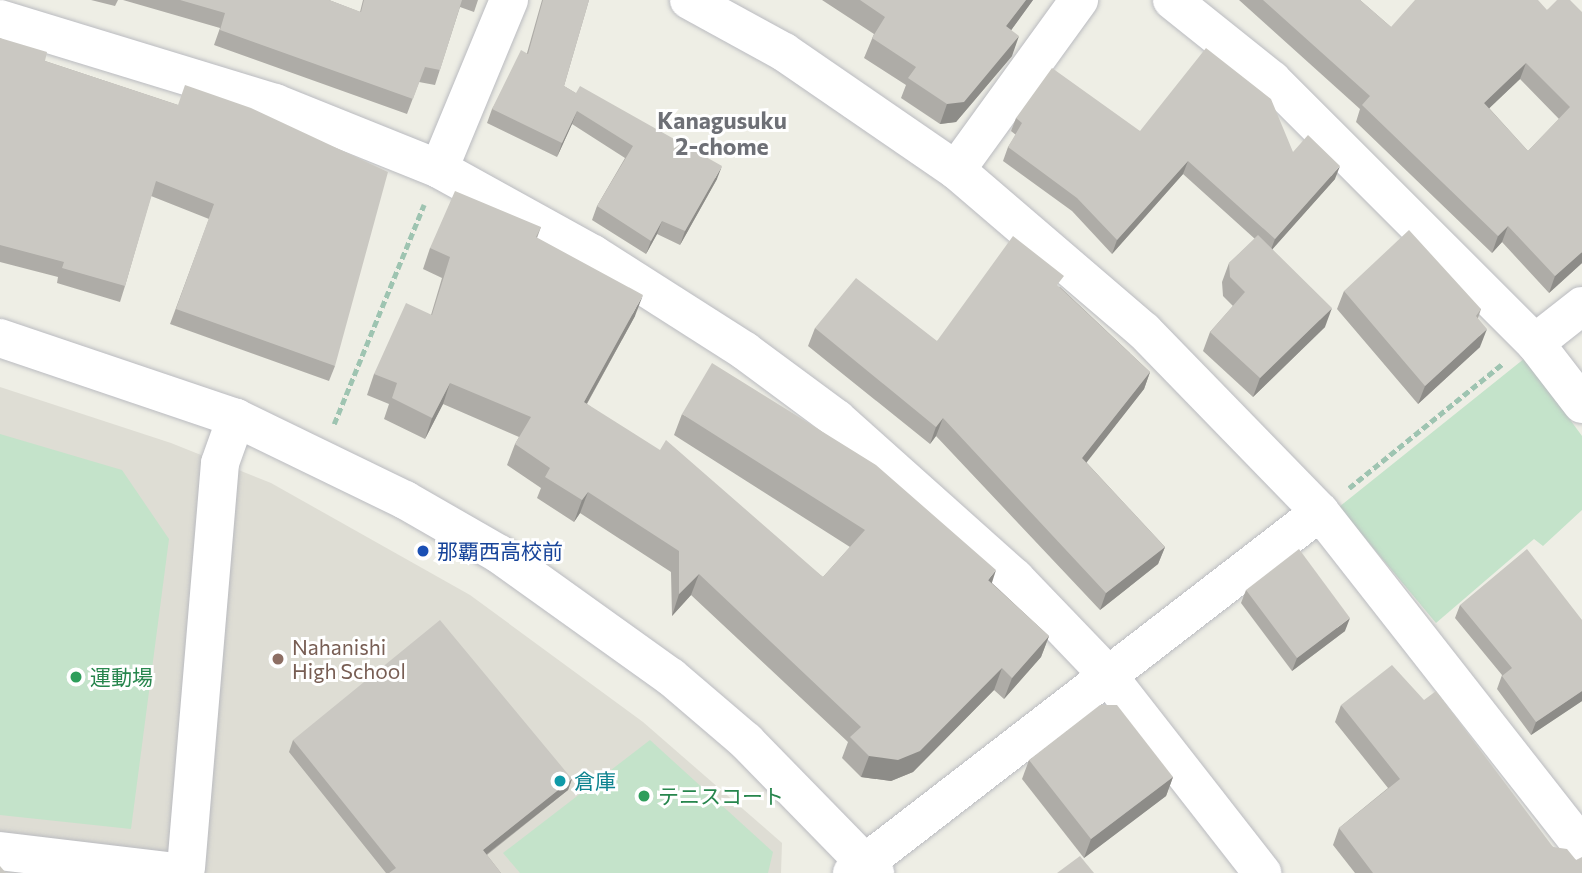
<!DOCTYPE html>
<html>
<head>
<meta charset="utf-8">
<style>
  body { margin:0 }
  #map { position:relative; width:1582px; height:873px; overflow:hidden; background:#eeeee5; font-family:Commissioner,"Noto Sans JP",sans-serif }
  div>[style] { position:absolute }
  .education>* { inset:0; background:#deddd4 }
  .green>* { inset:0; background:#c4e3ca }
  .path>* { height:4.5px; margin-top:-2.25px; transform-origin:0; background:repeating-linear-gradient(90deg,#9ec4b1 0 7px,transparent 0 10.5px) }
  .roads { filter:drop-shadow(0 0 2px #babbc0) drop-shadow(0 0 2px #babbc0) }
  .minor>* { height:38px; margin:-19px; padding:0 19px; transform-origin:19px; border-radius:19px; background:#fff }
  .wall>* { inset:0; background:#aeaca7 }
  .shaded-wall>* { inset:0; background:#8d8c88 }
  .building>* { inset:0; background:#cac8c2 }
  .dots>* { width:19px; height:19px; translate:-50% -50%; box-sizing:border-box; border:4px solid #fff; border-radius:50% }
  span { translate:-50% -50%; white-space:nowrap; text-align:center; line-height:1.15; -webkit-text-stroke:6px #fff; paint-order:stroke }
  .transit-label { font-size:21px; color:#164399 }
  .left { translate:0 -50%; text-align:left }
  .education-label { font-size:21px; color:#785e54 }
  .leisure-label { font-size:21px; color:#27864d }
  .culture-label { font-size:21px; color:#0d838f }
  .neighbourhood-label { font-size:23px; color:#6e7076; font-weight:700 }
</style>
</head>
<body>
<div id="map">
  <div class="education">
    <i style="clip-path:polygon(0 387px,171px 443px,271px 483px,470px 595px,643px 722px,782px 843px,781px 873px,0 873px)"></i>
  </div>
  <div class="green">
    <i style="clip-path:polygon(1525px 358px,1582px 436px,1582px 510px,1543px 546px,1534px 539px,1436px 623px,1339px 507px)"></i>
    <i style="clip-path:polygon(0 434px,122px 470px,169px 539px,131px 829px,0 815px)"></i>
    <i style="clip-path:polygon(650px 740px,773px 852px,768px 873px,520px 873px,503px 853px)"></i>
  </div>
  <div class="path">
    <i style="left:334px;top:424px;width:237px;rotate:-67.7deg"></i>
    <i style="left:1349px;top:488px;width:197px;rotate:-39deg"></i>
  </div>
  <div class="roads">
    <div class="minor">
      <i style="left:689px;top:0;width:108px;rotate:28.7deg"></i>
      <i style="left:784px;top:52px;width:209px;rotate:34.5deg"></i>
      <i style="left:956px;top:170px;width:248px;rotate:40.6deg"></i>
      <i style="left:1144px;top:331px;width:252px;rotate:45.8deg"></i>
      <i style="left:1320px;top:512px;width:424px;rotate:51.9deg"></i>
      <i style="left:1172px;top:0;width:128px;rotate:38.7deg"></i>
      <i style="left:1272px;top:80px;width:372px;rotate:45deg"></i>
      <i style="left:1535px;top:343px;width:77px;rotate:52.4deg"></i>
      <i style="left:0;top:19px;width:288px;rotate:17deg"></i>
      <i style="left:275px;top:103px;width:177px;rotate:21.9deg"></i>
      <i style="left:439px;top:169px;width:176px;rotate:28.9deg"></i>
      <i style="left:593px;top:254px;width:180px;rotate:32.5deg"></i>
      <i style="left:745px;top:351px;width:114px;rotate:36.5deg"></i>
      <i style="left:837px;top:419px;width:239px;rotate:41.8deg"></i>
      <i style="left:1015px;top:578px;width:132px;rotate:46.2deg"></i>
      <i style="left:1106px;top:673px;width:254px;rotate:52deg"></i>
      <i style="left:439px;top:169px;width:183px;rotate:-67.5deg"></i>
      <i style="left:956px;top:170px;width:210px;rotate:-54.1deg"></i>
      <i style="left:0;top:338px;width:249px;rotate:18.7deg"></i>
      <i style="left:236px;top:418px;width:188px;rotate:25.9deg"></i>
      <i style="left:405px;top:500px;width:108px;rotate:29.9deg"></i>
      <i style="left:499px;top:554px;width:211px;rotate:35.6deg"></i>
      <i style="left:671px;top:677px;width:99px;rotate:40.5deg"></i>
      <i style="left:746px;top:741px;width:185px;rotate:45.7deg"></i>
      <i style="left:1535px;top:343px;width:60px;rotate:-38.2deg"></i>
      <i style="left:0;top:851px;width:186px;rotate:6.8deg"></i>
      <i style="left:186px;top:868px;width:406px;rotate:-85.2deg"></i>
      <i style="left:220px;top:463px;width:48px;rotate:-70.4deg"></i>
      <i style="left:852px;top:873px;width:591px;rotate:-37.65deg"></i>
    </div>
  </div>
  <div class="wall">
    <i style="clip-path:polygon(91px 0,118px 0,115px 6px)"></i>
    <i style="clip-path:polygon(123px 0,329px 0,360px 12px,363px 0,478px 0,474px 12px,460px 7px,435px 85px,419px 82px,407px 114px,214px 45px,220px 28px)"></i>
    <i style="clip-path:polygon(542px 0,589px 0,564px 86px,717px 179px,680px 245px,657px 234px,646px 254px,592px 220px,597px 206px,625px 158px,572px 124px,557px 157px,487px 123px,492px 109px,527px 53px)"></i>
    <i style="clip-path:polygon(822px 0,1033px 0,1011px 30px,1012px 56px,956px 122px,940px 124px,901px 98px,906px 85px,864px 58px,874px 34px)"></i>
    <i style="clip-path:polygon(evenodd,1239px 0,1360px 0,1391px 27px,1547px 10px,1570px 0,1582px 263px,1549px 293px,1502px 242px,1492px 253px,1356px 122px,1360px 109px,1239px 0,1520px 79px,1559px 119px,1528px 151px,1489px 108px,1520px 79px)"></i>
    <i style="clip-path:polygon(0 38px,45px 61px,178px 105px,335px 366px,329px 381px,170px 324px,209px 219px,151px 196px,125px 286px,120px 302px,57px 283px,58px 277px,0 262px)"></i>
    <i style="clip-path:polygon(1016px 118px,1140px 131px,1293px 152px,1335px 179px,1272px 249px,1325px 327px,1253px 397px,1203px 351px,1210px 332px,1233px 306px,1223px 296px,1222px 282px,1229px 263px,1255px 239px,1183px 174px,1112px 254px,1072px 211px,1003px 161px,1008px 147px,1016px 135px,1011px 131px)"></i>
    <i style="clip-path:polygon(541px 227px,537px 238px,635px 316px,587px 404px,823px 577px,850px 547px,674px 435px,682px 414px,992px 583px,1049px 636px,1041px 657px,1004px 699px,994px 690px,913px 772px,891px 781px,861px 777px,842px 758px,848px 742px,691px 595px,672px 616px,671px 572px,580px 513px,574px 522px,537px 498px,541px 488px,507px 465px,515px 444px,519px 437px,443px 404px,425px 439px,384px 419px,389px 404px,367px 395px,374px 374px,431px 315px,442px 278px,423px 269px,430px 248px)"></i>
    <i style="clip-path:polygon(1060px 287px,1150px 372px,1144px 389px,1086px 462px,1165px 547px,1158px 564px,1100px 610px,936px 436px,930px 444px,808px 346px,815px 328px,937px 341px)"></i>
    <i style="clip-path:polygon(1344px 291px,1481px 309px,1478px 318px,1480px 347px,1418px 404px,1337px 309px)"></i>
    <i style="clip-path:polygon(1246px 590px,1345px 631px,1292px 671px,1241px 603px)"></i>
    <i style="clip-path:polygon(1460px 605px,1582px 620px,1582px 701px,1531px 735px,1497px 689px,1502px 675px,1455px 618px)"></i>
    <i style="clip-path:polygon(1341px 705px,1553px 847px,1576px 860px,1582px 873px,1355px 873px,1333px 845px,1339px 828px,1388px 788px,1335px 722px)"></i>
    <i style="clip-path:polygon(293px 740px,572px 779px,568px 790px,487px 855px,501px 873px,386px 873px,289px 752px)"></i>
    <i style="clip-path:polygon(1029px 760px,1173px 777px,1166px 796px,1084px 858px,1022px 779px)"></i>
  </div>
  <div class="shaded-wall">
    <i style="clip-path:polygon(1026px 0,1033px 0,999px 47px,1006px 26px)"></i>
    <i style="clip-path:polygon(1019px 36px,1012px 56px,956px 122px,940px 124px,947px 104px)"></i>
    <i style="clip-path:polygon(1526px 63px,1520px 79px,1478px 119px,1484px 103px)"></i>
    <i style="clip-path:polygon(577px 111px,572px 124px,557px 157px,562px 143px)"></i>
    <i style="clip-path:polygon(1188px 161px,1183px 174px,1112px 254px,1117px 240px)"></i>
    <i style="clip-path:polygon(722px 166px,717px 179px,680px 245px,685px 231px)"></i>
    <i style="clip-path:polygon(1340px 166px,1335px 179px,1270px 252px,1275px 239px)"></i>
    <i style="clip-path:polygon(662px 221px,657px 234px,646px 254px,651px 241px)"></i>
    <i style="clip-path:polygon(1508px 226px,1502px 242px,1492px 253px,1498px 236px)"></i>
    <i style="clip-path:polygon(1582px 252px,1582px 263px,1549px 293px,1555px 276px)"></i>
    <i style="clip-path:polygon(643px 295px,635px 316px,576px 423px,584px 402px)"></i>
    <i style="clip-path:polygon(1332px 308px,1325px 327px,1253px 397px,1260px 378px)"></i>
    <i style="clip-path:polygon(1487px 329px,1480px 347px,1418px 404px,1425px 386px)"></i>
    <i style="clip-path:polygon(1150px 372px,1144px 389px,1076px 476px,1082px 458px)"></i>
    <i style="clip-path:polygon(450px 383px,443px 404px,425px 439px,432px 418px)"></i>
    <i style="clip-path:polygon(943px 418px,936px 436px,930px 444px,936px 427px)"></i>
    <i style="clip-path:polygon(588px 492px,580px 513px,574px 522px,582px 500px)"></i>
    <i style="clip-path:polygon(1165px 547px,1158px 564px,1100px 610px,1106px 593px)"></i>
    <i style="clip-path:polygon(996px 570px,989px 592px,988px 580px)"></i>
    <i style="clip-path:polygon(699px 574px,691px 595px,672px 616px,679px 594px)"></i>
    <i style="clip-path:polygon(1350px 618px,1345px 631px,1292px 671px,1297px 658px)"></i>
    <i style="clip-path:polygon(1049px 636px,1041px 657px,1004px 699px,1012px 678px)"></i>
    <i style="clip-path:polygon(1002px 668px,994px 690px,913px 772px,891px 781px,861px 777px,869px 756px)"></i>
    <i style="clip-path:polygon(1582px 691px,1582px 701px,1531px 735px,1536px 722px)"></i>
    <i style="clip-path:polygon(1173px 777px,1166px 796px,1084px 858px,1091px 839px)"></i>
    <i style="clip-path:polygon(572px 779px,568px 790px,478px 861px,483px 850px)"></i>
  </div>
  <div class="building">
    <i style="clip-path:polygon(180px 0,329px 0,361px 12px,364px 0,462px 0,440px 70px,425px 67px,413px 99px,220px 30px,225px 13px)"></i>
    <i style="clip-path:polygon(543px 0,589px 0,564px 86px,576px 93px,580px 86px,722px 166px,685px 231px,662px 221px,651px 241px,597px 206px,633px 146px,577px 111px,562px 143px,492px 109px,521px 50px,528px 54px)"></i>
    <i style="clip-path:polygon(860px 0,1026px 0,1006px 26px,1019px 36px,964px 102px,947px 104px,908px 78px,916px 67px,872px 38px,885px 17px)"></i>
    <i style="clip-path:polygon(evenodd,1263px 0,1360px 0,1391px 27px,1415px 0,1538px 0,1547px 10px,1557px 0,1570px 0,1582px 12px,1582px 252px,1555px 276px,1508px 226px,1498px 236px,1362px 105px,1370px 96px,1263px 0,1526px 63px,1570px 107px,1528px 151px,1484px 103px,1526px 63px)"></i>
    <i style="clip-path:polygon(0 38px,47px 52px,45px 61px,178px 105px,185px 85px,251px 108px,388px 172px,335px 366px,176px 309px,214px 204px,156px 181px,125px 286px,62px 268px,64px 262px,0 245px)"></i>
    <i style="clip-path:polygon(1206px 48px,1271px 99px,1293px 152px,1308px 135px,1340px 166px,1275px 239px,1188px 161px,1117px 240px,1077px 198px,1008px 147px,1022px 123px,1016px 118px,1052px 68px,1140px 131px)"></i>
    <i style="clip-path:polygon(455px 191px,541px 227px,536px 237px,643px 295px,584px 402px,660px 450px,666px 440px,823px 577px,865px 530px,682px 414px,712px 363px,876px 465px,996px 570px,988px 580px,1049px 636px,1012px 678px,1002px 668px,920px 751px,898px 760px,869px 756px,850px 737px,861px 727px,699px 574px,679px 594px,679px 551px,588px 492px,582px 500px,545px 477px,550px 468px,515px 444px,531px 417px,450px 383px,432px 418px,392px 398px,397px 383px,374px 374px,406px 303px,432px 315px,450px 257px,430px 248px)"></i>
    <i style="clip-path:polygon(1409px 230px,1481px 309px,1476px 316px,1487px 329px,1425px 386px,1344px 291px)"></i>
    <i style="clip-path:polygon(1258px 235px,1332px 308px,1260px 378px,1210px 332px,1245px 292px,1230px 277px,1229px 263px)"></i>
    <i style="clip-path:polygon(1013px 236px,1064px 276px,1057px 285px,1150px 372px,1082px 458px,1165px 547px,1106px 593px,943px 418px,936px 427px,815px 328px,856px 278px,937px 341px)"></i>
    <i style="clip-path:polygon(1299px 549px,1350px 618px,1297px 658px,1246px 590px)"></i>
    <i style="clip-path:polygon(1527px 549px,1582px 620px,1582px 691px,1536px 722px,1502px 676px,1512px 668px,1460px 605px)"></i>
    <i style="clip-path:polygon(440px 620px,572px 779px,483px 850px,501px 873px,389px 873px,396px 868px,293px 740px)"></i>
    <i style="clip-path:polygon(1392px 665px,1424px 700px,1436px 691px,1553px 847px,1567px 849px,1576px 860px,1582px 857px,1582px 873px,1373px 873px,1339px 828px,1400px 779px,1341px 705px)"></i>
    <i style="clip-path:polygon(1100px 705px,1117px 705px,1173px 777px,1091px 839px,1029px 760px)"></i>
    <i style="clip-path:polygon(1080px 856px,1094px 873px,1057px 873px)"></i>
    <i style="clip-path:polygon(0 866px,6px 873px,0 873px)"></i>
  </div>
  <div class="dots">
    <i style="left:423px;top:551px;background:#1a4fb4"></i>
    <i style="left:278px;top:659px;background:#8d6e63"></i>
    <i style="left:76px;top:677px;background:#2e9e5b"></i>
    <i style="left:560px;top:781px;background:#0f9aa8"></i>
    <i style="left:644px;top:796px;background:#2e9e5b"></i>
  </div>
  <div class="transit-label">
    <span class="left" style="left:437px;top:551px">那覇西高校前</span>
  </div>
  <div class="education-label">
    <span class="left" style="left:292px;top:659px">Nahanishi<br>High School</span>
  </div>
  <div class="leisure-label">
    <span class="left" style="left:90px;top:677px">運動場</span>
    <span class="left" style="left:658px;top:796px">テニスコート</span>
  </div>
  <div class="culture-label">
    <span class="left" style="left:574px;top:781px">倉庫</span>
  </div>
  <div class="neighbourhood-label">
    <span style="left:722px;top:133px">Kanagusuku<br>2-chome</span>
  </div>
</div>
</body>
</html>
